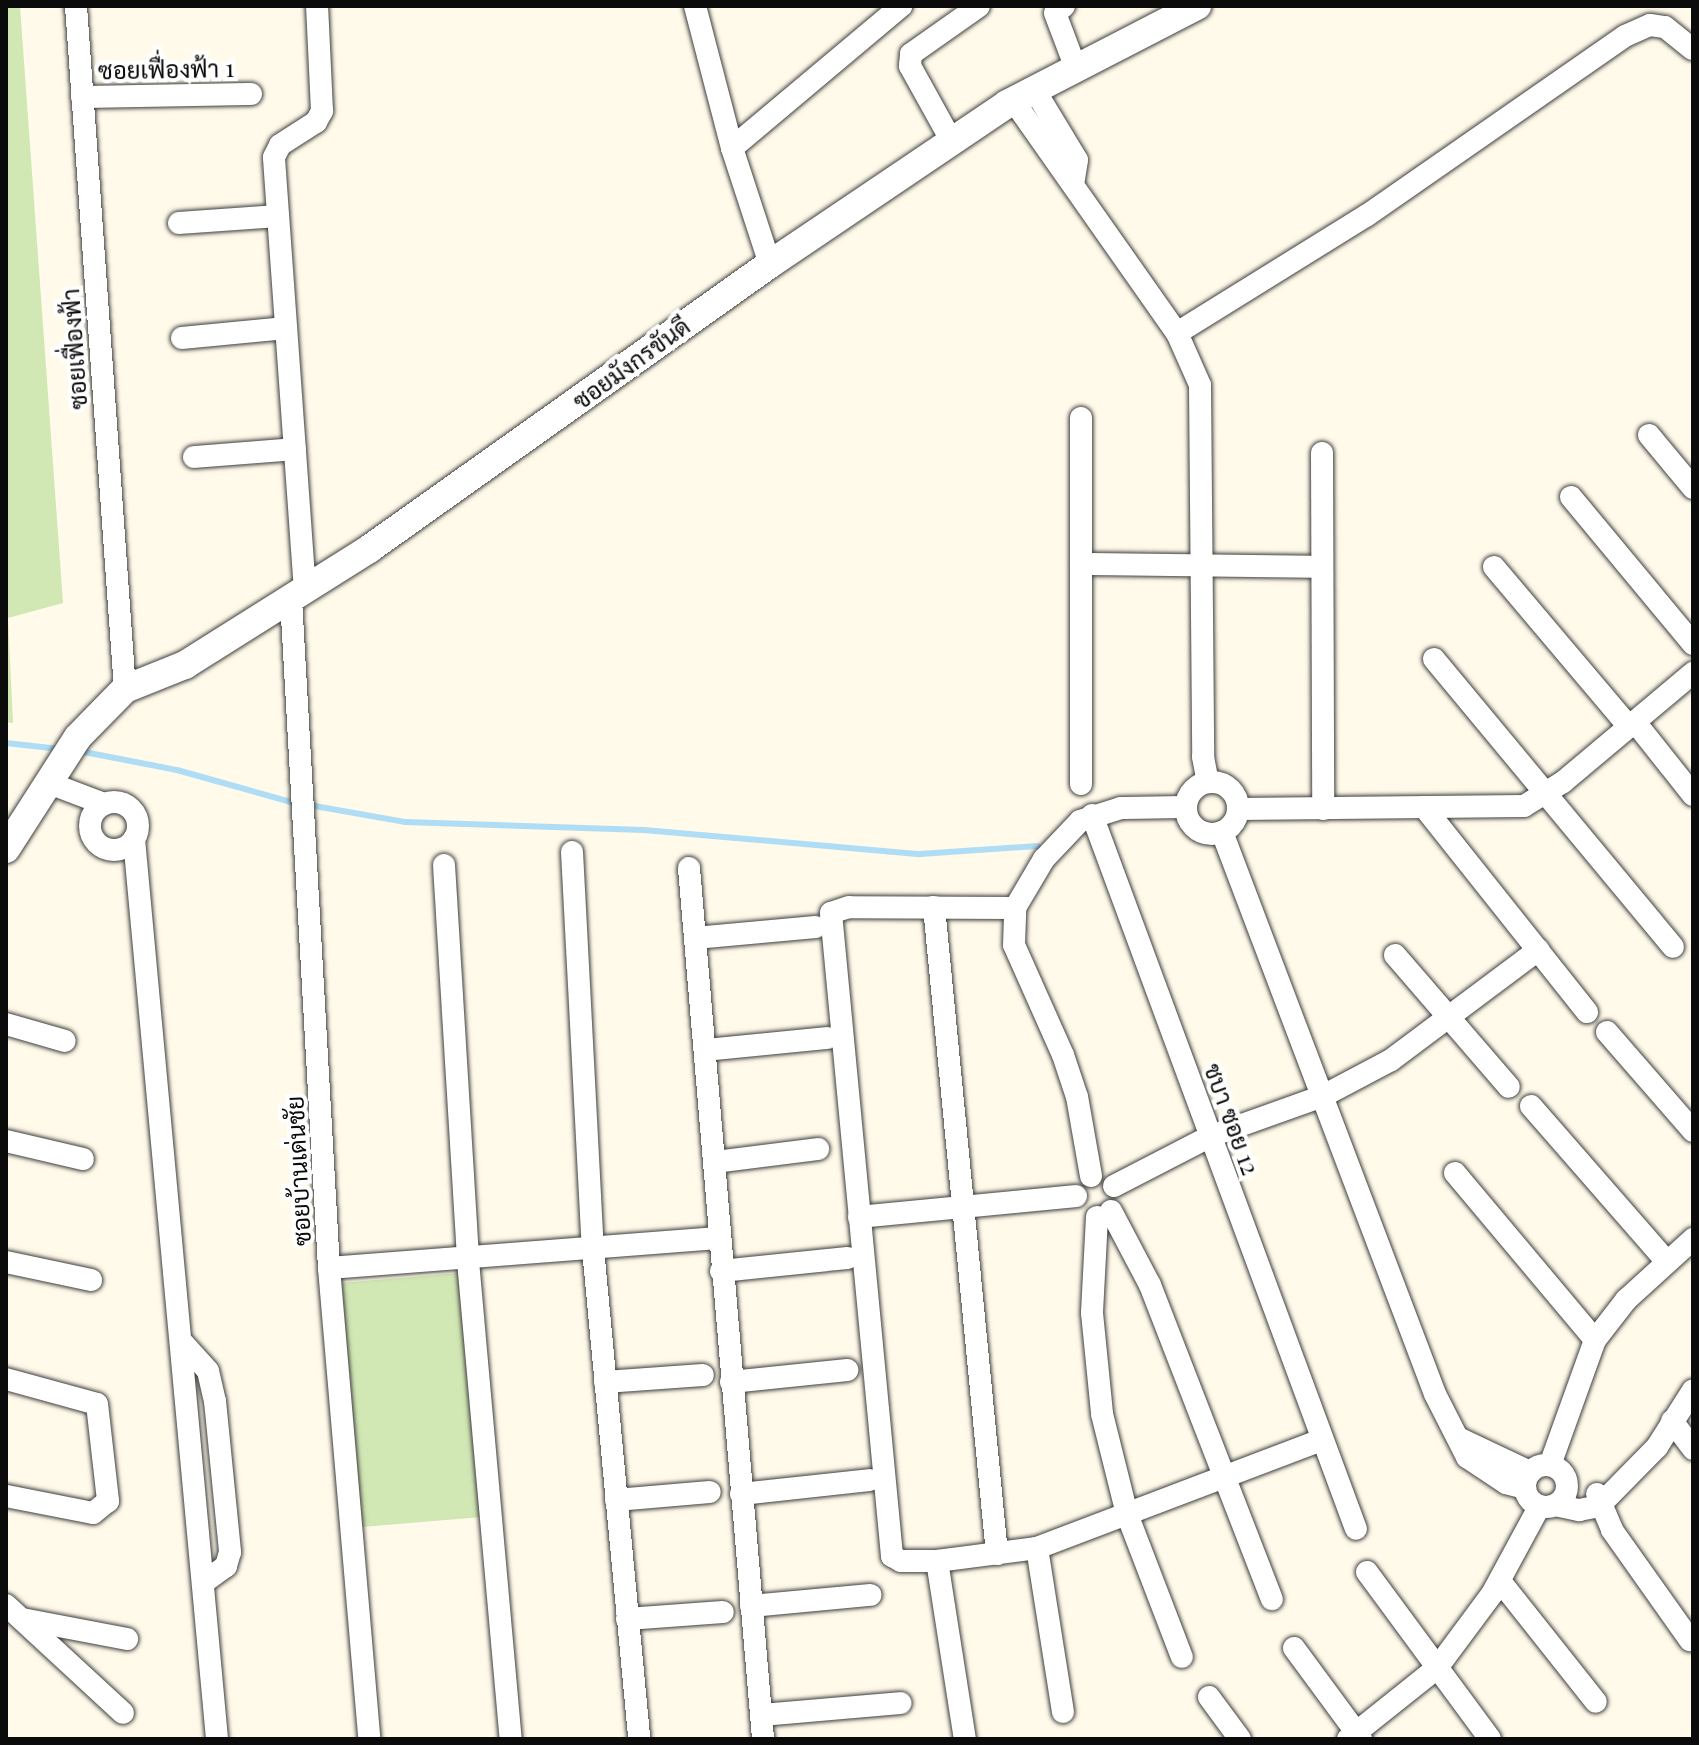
<!DOCTYPE html>
<html>
<head>
<meta charset="utf-8">
<style>
  body { margin:0 }
  #map { position:relative; width:1699px; height:1745px; overflow:hidden; background:#fffae9; font-family:"Playfair Display",Sarabun,serif }
  div>[style] { position:absolute }
  .green>* { inset:0; background:#d1e7b4 }
  .stream>* { height:6px; margin:-3px; padding:0 3px; transform-origin:3px; border-radius:3px; background:#afddf5 }
  .roads { filter:drop-shadow(0 0 2px #3e3e3e) drop-shadow(0 0 2px #3e3e3e) }
  .minor>* { height:22px; margin:-11px; padding:0 11px; transform-origin:11px; border-radius:11px; background:#fff }
  .minor>.ring { margin:-11px; padding:0; box-sizing:content-box; background:none; border:22px solid #fff; border-radius:50% }
  .tertiary>* { height:28px; margin:-14px; padding:0 14px; transform-origin:14px; border-radius:14px; background:#fff }
  span { translate:-50% -50%; white-space:nowrap; text-align:center; line-height:1.15; -webkit-text-stroke:8px #fff; paint-order:stroke }
  .street-label { font-size:24px; color:#0b0b0b }
  .frame { position:absolute; inset:0; border:8px solid #0b0b0b; pointer-events:none }
</style>
</head>
<body>
<div id="map">
  <div class="green">
    <i style="clip-path:polygon(6px 6px,20px 6px,63px 603px,8px 618px,13px 723px,6px 722px)"></i>
    <i style="clip-path:polygon(460px 1273px,482px 1517px,362px 1527px,340px 1283px)"></i>
  </div>
  <div class="stream">
    <i style="left:6px;top:743px;width:54px;rotate:6.3deg"></i>
    <i style="left:79px;top:751px;width:100px;rotate:11deg"></i>
    <i style="left:177px;top:770px;width:126px;rotate:15.7deg"></i>
    <i style="left:309px;top:805px;width:97px;rotate:10deg"></i>
    <i style="left:405px;top:822px;width:239px;rotate:1.9deg"></i>
    <i style="left:644px;top:830px;width:277px;rotate:5deg"></i>
    <i style="left:920px;top:854px;width:118px;rotate:-3.9deg"></i>
  </div>
  <div class="roads">
    <div class="minor">
      <i style="left:76px;top:6px;width:685px;rotate:85.9deg"></i>
      <i style="left:695px;top:6px;width:147px;rotate:75.4deg"></i>
      <i style="left:732px;top:148px;width:122px;rotate:71.9deg"></i>
      <i style="left:1064px;top:6px;width:11px;rotate:142deg"></i>
      <i style="left:1055px;top:13px;width:57px;rotate:69.3deg"></i>
      <i style="left:1034px;top:89px;width:83px;rotate:58.8deg"></i>
      <i style="left:1077px;top:160px;width:20px;rotate:99deg"></i>
      <i style="left:82px;top:97px;width:169px;rotate:-1deg"></i>
      <i style="left:1013px;top:100px;width:285px;rotate:54.9deg"></i>
      <i style="left:1177px;top:333px;width:57px;rotate:66.1deg"></i>
      <i style="left:1200px;top:385px;width:372px;rotate:89.5deg"></i>
      <i style="left:1203px;top:757px;width:25px;rotate:79deg"></i>
      <i style="left:951px;top:140px;width:85px;rotate:-119deg"></i>
      <i style="left:910px;top:66px;width:12px;rotate:-85deg"></i>
      <i style="left:911px;top:54px;width:83px;rotate:-35.2deg"></i>
      <i style="left:732px;top:148px;width:221px;rotate:-40deg"></i>
      <i style="left:179px;top:223px;width:99px;rotate:-4deg"></i>
      <i style="left:1177px;top:333px;width:222px;rotate:-31.8deg"></i>
      <i style="left:1366px;top:216px;width:315px;rotate:-34.8deg"></i>
      <i style="left:1625px;top:36px;width:27px;rotate:-24deg"></i>
      <i style="left:1650px;top:25px;width:15px;rotate:8deg"></i>
      <i style="left:1665px;top:27px;width:35px;rotate:39deg"></i>
      <i style="left:182px;top:338px;width:104px;rotate:-5.5deg"></i>
      <i style="left:1649px;top:435px;width:69px;rotate:50.3deg"></i>
      <i style="left:1322px;top:453px;width:356px;rotate:89.8deg"></i>
      <i style="left:194px;top:457px;width:101px;rotate:-4.5deg"></i>
      <i style="left:1571px;top:497px;width:191px;rotate:50.3deg"></i>
      <i style="left:1081px;top:564px;width:241px;rotate:0.7deg"></i>
      <i style="left:1494px;top:567px;width:209px;rotate:49.8deg"></i>
      <i style="left:305px;top:591px;width:435px;rotate:-94.1deg"></i>
      <i style="left:274px;top:157px;width:13px;rotate:-63deg"></i>
      <i style="left:280px;top:145px;width:43px;rotate:-32.6deg"></i>
      <i style="left:316px;top:122px;width:13px;rotate:-61deg"></i>
      <i style="left:322px;top:111px;width:105px;rotate:-92.7deg"></i>
      <i style="left:291px;top:599px;width:670px;rotate:86.75deg"></i>
      <i style="left:329px;top:1268px;width:473px;rotate:85.1deg"></i>
      <i style="left:1434px;top:659px;width:374px;rotate:50.3deg"></i>
      <i style="left:1635px;top:722px;width:93px;rotate:51.5deg"></i>
      <i class="ring" style="left:1186px;top:782px;width:30px;height:30px"></i>
      <i style="left:49px;top:783px;width:59px;rotate:20.9deg"></i>
      <i style="left:1081px;top:784px;width:366px;rotate:-90deg"></i>
      <i class="ring" style="left:90px;top:802px;width:26px;height:26px"></i>
      <i style="left:1424px;top:807px;width:262px;rotate:51.5deg"></i>
      <i style="left:1238px;top:809px;width:286px;rotate:-0.6deg"></i>
      <i style="left:1524px;top:806px;width:46px;rotate:-31.6deg"></i>
      <i style="left:1563px;top:782px;width:170px;rotate:-40deg"></i>
      <i style="left:1092px;top:815px;width:761px;rotate:69.71deg"></i>
      <i style="left:1222px;top:832px;width:601px;rotate:69.24deg"></i>
      <i style="left:1435px;top:1394px;width:71px;rotate:63.1deg"></i>
      <i style="left:1467px;top:1457px;width:47px;rotate:33.7deg"></i>
      <i style="left:1506px;top:1483px;width:20px;rotate:15deg"></i>
      <i style="left:134px;top:839px;width:904px;rotate:84.73deg"></i>
      <i style="left:572px;top:852px;width:398px;rotate:87deg"></i>
      <i style="left:593px;top:1249px;width:492px;rotate:84.6deg"></i>
      <i style="left:444px;top:865px;width:397px;rotate:86.5deg"></i>
      <i style="left:468px;top:1261px;width:480px;rotate:84.9deg"></i>
      <i style="left:689px;top:868px;width:874px;rotate:85.14deg"></i>
      <i style="left:934px;top:907px;width:650px;rotate:84.44deg"></i>
      <i style="left:1015px;top:908px;width:166px;rotate:-179.7deg"></i>
      <i style="left:849px;top:907px;width:19px;rotate:162deg"></i>
      <i style="left:831px;top:913px;width:646px;rotate:84.58deg"></i>
      <i style="left:892px;top:1556px;width:10px;rotate:29deg"></i>
      <i style="left:901px;top:1561px;width:36px"></i>
      <i style="left:937px;top:1561px;width:101px;rotate:-7.4deg"></i>
      <i style="left:1037px;top:1548px;width:304px;rotate:-20.8deg"></i>
      <i style="left:695px;top:938px;width:121px;rotate:-5.2deg"></i>
      <i style="left:1395px;top:955px;width:174px;rotate:49.2deg"></i>
      <i style="left:6px;top:1024px;width:61px;rotate:16.1deg"></i>
      <i style="left:1607px;top:1032px;width:131px;rotate:49deg"></i>
      <i style="left:705px;top:1050px;width:123px;rotate:-5.6deg"></i>
      <i style="left:1531px;top:1106px;width:206px;rotate:48.9deg"></i>
      <i style="left:6px;top:1141px;width:79px;rotate:13.2deg"></i>
      <i style="left:715px;top:1162px;width:104px;rotate:-7.2deg"></i>
      <i style="left:1455px;top:1173px;width:218px;rotate:50deg"></i>
      <i style="left:1091px;top:1176px;width:80px;rotate:-100deg"></i>
      <i style="left:1077px;top:1097px;width:44px;rotate:-108.4deg"></i>
      <i style="left:1063px;top:1055px;width:120px;rotate:-114deg"></i>
      <i style="left:1014px;top:945px;width:37px;rotate:-88deg"></i>
      <i style="left:1015px;top:908px;width:57px;rotate:-59.4deg"></i>
      <i style="left:1044px;top:859px;width:52px;rotate:-46.5deg"></i>
      <i style="left:1080px;top:821px;width:43px;rotate:-17.6deg"></i>
      <i style="left:1121px;top:808px;width:65px;rotate:-0.9deg"></i>
      <i style="left:1114px;top:1186px;width:109px;rotate:-27.3deg"></i>
      <i style="left:1211px;top:1136px;width:119px;rotate:-19.7deg"></i>
      <i style="left:1323px;top:1096px;width:77px;rotate:-27.9deg"></i>
      <i style="left:1391px;top:1060px;width:184px;rotate:-36.8deg"></i>
      <i style="left:1111px;top:1211px;width:84px;rotate:62.2deg"></i>
      <i style="left:1150px;top:1285px;width:337px;rotate:68.8deg"></i>
      <i style="left:859px;top:1217px;width:218px;rotate:-5.5deg"></i>
      <i style="left:1097px;top:1217px;width:96px;rotate:93deg"></i>
      <i style="left:1092px;top:1313px;width:101px;rotate:84.3deg"></i>
      <i style="left:1102px;top:1414px;width:103px;rotate:76deg"></i>
      <i style="left:1127px;top:1514px;width:153px;rotate:69deg"></i>
      <i style="left:6px;top:1262px;width:87px;rotate:12deg"></i>
      <i style="left:329px;top:1268px;width:390px;rotate:-4.4deg"></i>
      <i style="left:721px;top:1271px;width:127px;rotate:-5.9deg"></i>
      <i style="left:181px;top:1341px;width:40px;rotate:48deg"></i>
      <i style="left:208px;top:1371px;width:31px;rotate:77deg"></i>
      <i style="left:215px;top:1401px;width:152px;rotate:84.3deg"></i>
      <i style="left:230px;top:1552px;width:15px;rotate:106deg"></i>
      <i style="left:226px;top:1566px;width:26px;rotate:144deg"></i>
      <i style="left:6px;top:1379px;width:94px;rotate:15.4deg"></i>
      <i style="left:97px;top:1404px;width:98px;rotate:83.5deg"></i>
      <i style="left:108px;top:1501px;width:19px;rotate:141deg"></i>
      <i style="left:93px;top:1513px;width:89px;rotate:-168.9deg"></i>
      <i style="left:605px;top:1382px;width:98px;rotate:-4.1deg"></i>
      <i style="left:731px;top:1382px;width:117px;rotate:-5.9deg"></i>
      <i style="left:1672px;top:1421px;width:35px;rotate:53deg"></i>
      <i style="left:1458px;top:1438px;width:80px;rotate:25.3deg"></i>
      <i class="ring" style="left:1525px;top:1465px;width:20px;height:20px"></i>
      <i style="left:1550px;top:1465px;width:133px;rotate:-70.2deg"></i>
      <i style="left:1595px;top:1340px;width:51px;rotate:-52.2deg"></i>
      <i style="left:1626px;top:1300px;width:91px;rotate:-42.3deg"></i>
      <i style="left:741px;top:1494px;width:129px;rotate:-6.2deg"></i>
      <i style="left:1597px;top:1494px;width:39px;rotate:67deg"></i>
      <i style="left:1612px;top:1530px;width:135px;rotate:54.7deg"></i>
      <i style="left:616px;top:1500px;width:94px;rotate:-4.9deg"></i>
      <i style="left:1555px;top:1505px;width:25px;rotate:12deg"></i>
      <i style="left:1579px;top:1510px;width:20px;rotate:-11deg"></i>
      <i style="left:1599px;top:1506px;width:83px;rotate:-45.5deg"></i>
      <i style="left:1657px;top:1447px;width:67px;rotate:-57.7deg"></i>
      <i style="left:1037px;top:1548px;width:166px;rotate:81deg"></i>
      <i style="left:937px;top:1561px;width:180px;rotate:81.1deg"></i>
      <i style="left:1367px;top:1572px;width:207px;rotate:53.6deg"></i>
      <i style="left:1500px;top:1581px;width:154px;rotate:51.6deg"></i>
      <i style="left:6px;top:1605px;width:159px;rotate:42.7deg"></i>
      <i style="left:751px;top:1606px;width:120px;rotate:-5.3deg"></i>
      <i style="left:22px;top:1619px;width:107px;rotate:10.8deg"></i>
      <i style="left:627px;top:1619px;width:96px;rotate:-4.2deg"></i>
      <i style="left:1294px;top:1648px;width:113px;rotate:53.6deg"></i>
      <i style="left:1209px;top:1697px;width:52px;rotate:53.6deg"></i>
      <i style="left:761px;top:1715px;width:140px;rotate:-4.9deg"></i>
      <i style="left:1348px;top:1739px;width:114px;rotate:-38.6deg"></i>
      <i style="left:1437px;top:1668px;width:92px;rotate:-53.4deg"></i>
      <i style="left:1492px;top:1594px;width:99px;rotate:-61.6deg"></i>
    </div>
    <div class="tertiary">
      <i style="left:6px;top:849px;width:133px;rotate:-57.3deg"></i>
      <i style="left:78px;top:737px;width:67px;rotate:-45.6deg"></i>
      <i style="left:125px;top:689px;width:65px;rotate:-21.8deg"></i>
      <i style="left:185px;top:665px;width:218px;rotate:-32.2deg"></i>
      <i style="left:369px;top:549px;width:492px;rotate:-35.4deg"></i>
      <i style="left:770px;top:264px;width:286px;rotate:-34deg"></i>
      <i style="left:1007px;top:104px;width:214px;rotate:-27.3deg"></i>
    </div>
  </div>
  <div class="street-label">
    <span style="left:166px;top:69px;rotate:-1deg">ซอยเฟื่องฟ้า 1</span>
    <span style="left:74px;top:349px;rotate:-94deg">ซอยเฟื่องฟ้า</span>
    <span style="left:631px;top:363px;rotate:-36deg">ซอยมังกรขันดี</span>
    <span style="left:1232px;top:1119px;rotate:70deg">ชบา ซอย 12</span>
    <span style="left:298px;top:1171px;rotate:-93deg">ซอยบ้านเด่นชัย</span>
  </div>
  <div class="frame"></div>
</div>
</body>
</html>
